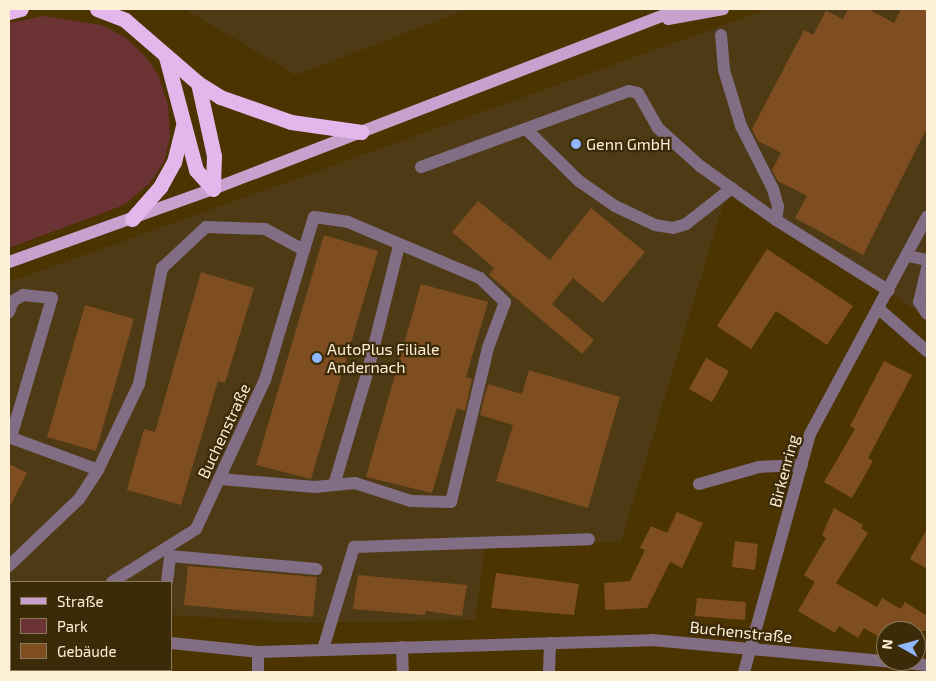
<!DOCTYPE html>
<html>
<head>
<meta charset="utf-8">
<style>
  body { margin:0 }
  #map { position:relative; width:936px; height:681px; overflow:hidden; background:#4b3400; font-family:"Exo 2",sans-serif }
  div>[style] { position:absolute }
  .built>* { inset:0; background:#4e3a15 }
  .green>* { inset:0; background:#6c3334 }
  .building>* { inset:0; background:#7f4e20 }
  .minor>* { height:12px; margin:-6px; padding:0 6px; transform-origin:6px; border-radius:6px; background:#816e84 }
  .major>* { height:12px; margin:-6px; padding:0 6px; transform-origin:6px; border-radius:6px; background:#c8a1cf }
  .highway>* { height:15px; margin:-7.5px; padding:0 7.5px; transform-origin:7.5px; border-radius:7.5px; background:#e4b6ec }
  .dots>* { width:14px; height:14px; translate:-50% -50%; box-sizing:border-box; border:2px solid #3c2b09; border-radius:50% }
  span { translate:-50% -50%; white-space:nowrap; text-align:center; line-height:1.15; -webkit-text-stroke:4.5px #3c2b09; paint-order:stroke }
  .poi-label { font-size:16px; color:#feefd7 }
  .left { translate:0 -50%; text-align:left }
  .street-label { font-size:16px; color:#feefd7 }
  .frame { position:absolute; inset:0; border:10px solid #feefd7; pointer-events:none }
  .legend { position:absolute; left:10px; top:581px; width:162px; height:90px; box-sizing:border-box; background:#3c2b09; border:1px solid #8a795b; margin:0; padding:6px 9px; list-style:none; font-size:15px; color:#feefd7 }
  .legend li { display:flex; align-items:center; gap:10px; height:25px }
  .legend b { width:25px; border:1px solid #8a795b }
  .north { position:absolute; left:876px; top:621px; width:50px; height:50px; box-sizing:border-box; background:#3c2b09; border:1px solid #8a795b; border-radius:50%; rotate:277deg; font-size:14px; font-weight:700; line-height:20px; text-align:center; color:#feefd7 }
  .north::after { content:''; display:block; margin:auto; width:18px; height:22px; background:#90b8fd; clip-path:polygon(50% 0,100% 100%,50% 72%,0 100%) }
</style>
</head>
<body>
<div id="map">
  <div class="built">
    <i style="clip-path:polygon(184px 9px,468px 9px,296px 75px)"></i>
    <i style="clip-path:polygon(768px 9px,927px 9px,927px 318px,730px 182px,621px 542px,486px 543px,475px 620px,303px 623px,171px 615px,171px 582px,11px 582px,9px 600px,9px 282px)"></i>
  </div>
  <div class="green">
    <i style="clip-path:polygon(45px 16px,102px 25px,126px 38px,144px 55px,158px 74px,168px 105px,170px 137px,164px 162px,150px 183px,124px 205px,9px 248px,9px 23px)"></i>
  </div>
  <div class="building">
    <i style="clip-path:polygon(848px 9px,868px 9px,894px 23px,901px 9px,927px 9px,927px 128px,863px 255px,795px 218px,807px 196px,778px 181px,772px 170px,781px 153px,758px 141px,752px 129px,804px 30px,813px 35px,826px 11px,843px 19px)"></i>
    <i style="clip-path:polygon(478px 201px,550px 260px,591px 208px,645px 252px,603px 303px,573px 278px,552px 304px,594px 340px,582px 354px,489px 275px,494px 268px,452px 232px)"></i>
    <i style="clip-path:polygon(324px 235px,378px 251px,311px 479px,256px 465px)"></i>
    <i style="clip-path:polygon(767px 249px,853px 306px,827px 345px,776px 311px,751px 349px,717px 326px)"></i>
    <i style="clip-path:polygon(201px 272px,254px 288px,225px 383px,218px 381px,181px 505px,127px 490px,144px 429px,155px 432px)"></i>
    <i style="clip-path:polygon(421px 284px,488px 302px,466px 377px,472px 379px,465px 411px,457px 408px,432px 493px,366px 477px)"></i>
    <i style="clip-path:polygon(85px 305px,134px 319px,96px 451px,47px 437px)"></i>
    <i style="clip-path:polygon(706px 358px,729px 371px,712px 402px,689px 389px)"></i>
    <i style="clip-path:polygon(884px 361px,912px 375px,868px 458px,873px 461px,852px 498px,824px 482px,855px 429px,850px 426px)"></i>
    <i style="clip-path:polygon(529px 370px,620px 397px,588px 508px,496px 481px,513px 425px,480px 415px,488px 384px,522px 394px)"></i>
    <i style="clip-path:polygon(9px 464px,27px 473px,9px 508px)"></i>
    <i style="clip-path:polygon(834px 508px,863px 525px,861px 528px,868px 533px,836px 583px,877px 607px,882px 598px,901px 609px,905px 602px,927px 616px,927px 631px,886px 631px,883px 639px,864px 628px,858px 638px,839px 626px,835px 633px,798px 611px,815px 582px,804px 575px,826px 538px,822px 535px)"></i>
    <i style="clip-path:polygon(677px 512px,703px 523px,682px 568px,670px 562px,647px 608px,605px 610px,604px 583px,630px 581px,645px 550px,640px 548px,651px 526px,667px 533px)"></i>
    <i style="clip-path:polygon(927px 529px,927px 569px,910px 559px)"></i>
    <i style="clip-path:polygon(735px 541px,758px 544px,755px 570px,732px 567px)"></i>
    <i style="clip-path:polygon(188px 566px,317px 577px,313px 617px,184px 605px)"></i>
    <i style="clip-path:polygon(496px 573px,579px 584px,574px 615px,491px 608px)"></i>
    <i style="clip-path:polygon(358px 575px,467px 585px,462px 616px,426px 611px,425px 615px,353px 609px)"></i>
    <i style="clip-path:polygon(697px 598px,746px 602px,745px 620px,695px 616px)"></i>
  </div>
  <div class="minor">
    <i style="left:721px;top:35px;width:35px;rotate:85deg"></i>
    <i style="left:724px;top:70px;width:59px;rotate:73.1deg"></i>
    <i style="left:741px;top:126px;width:71px;rotate:63.1deg"></i>
    <i style="left:773px;top:189px;width:18px;rotate:74deg"></i>
    <i style="left:778px;top:206px;width:14px;rotate:98deg"></i>
    <i style="left:526px;top:129px;width:74px;rotate:44.5deg"></i>
    <i style="left:579px;top:181px;width:44px;rotate:34.8deg"></i>
    <i style="left:615px;top:206px;width:44px;rotate:25.4deg"></i>
    <i style="left:655px;top:225px;width:18px;rotate:9deg"></i>
    <i style="left:673px;top:228px;width:14px;rotate:-17deg"></i>
    <i style="left:686px;top:224px;width:58px;rotate:-38deg"></i>
    <i style="left:421px;top:167px;width:221px;rotate:-20.1deg"></i>
    <i style="left:629px;top:91px;width:9px;rotate:13deg"></i>
    <i style="left:638px;top:93px;width:40px;rotate:60.3deg"></i>
    <i style="left:658px;top:128px;width:57px;rotate:42.1deg"></i>
    <i style="left:700px;top:166px;width:93px;rotate:35.4deg"></i>
    <i style="left:776px;top:220px;width:133px;rotate:32.1deg"></i>
    <i style="left:908px;top:256px;width:19px;rotate:12deg"></i>
    <i style="left:927px;top:268px;width:35px;rotate:103deg"></i>
    <i style="left:919px;top:302px;width:14px;rotate:56deg"></i>
    <i style="left:879px;top:309px;width:64px;rotate:41.2deg"></i>
    <i style="left:9px;top:312px;width:12px;rotate:-70deg"></i>
    <i style="left:13px;top:301px;width:12px;rotate:-31deg"></i>
    <i style="left:23px;top:295px;width:29px;rotate:6deg"></i>
    <i style="left:52px;top:298px;width:145px;rotate:106.4deg"></i>
    <i style="left:9px;top:437px;width:95px;rotate:20.3deg"></i>
    <i style="left:98px;top:470px;width:35px;rotate:123deg"></i>
    <i style="left:79px;top:499px;width:97px;rotate:136.3deg"></i>
    <i style="left:98px;top:470px;width:95px;rotate:-64.5deg"></i>
    <i style="left:139px;top:384px;width:118px;rotate:-78.8deg"></i>
    <i style="left:162px;top:268px;width:60px;rotate:-43deg"></i>
    <i style="left:206px;top:227px;width:59px;rotate:1.9deg"></i>
    <i style="left:265px;top:229px;width:42px;rotate:28.4deg"></i>
    <i style="left:699px;top:484px;width:62px;rotate:-15.8deg"></i>
    <i style="left:759px;top:467px;width:43px;rotate:-2.7deg"></i>
    <i style="left:334px;top:485px;width:120px;rotate:-73.5deg"></i>
    <i style="left:368px;top:370px;width:128px;rotate:-76deg"></i>
    <i style="left:112px;top:582px;width:99px;rotate:-32.2deg"></i>
    <i style="left:196px;top:529px;width:164px;rotate:-65.2deg"></i>
    <i style="left:265px;top:380px;width:170px;rotate:-73.3deg"></i>
    <i style="left:314px;top:217px;width:34px;rotate:8deg"></i>
    <i style="left:348px;top:222px;width:143px;rotate:23deg"></i>
    <i style="left:480px;top:278px;width:35px;rotate:44deg"></i>
    <i style="left:505px;top:302px;width:49px;rotate:110.3deg"></i>
    <i style="left:488px;top:348px;width:158px;rotate:103.5deg"></i>
    <i style="left:451px;top:502px;width:40px;rotate:-178.6deg"></i>
    <i style="left:411px;top:501px;width:59px;rotate:-162.2deg"></i>
    <i style="left:355px;top:483px;width:40px;rotate:174.3deg"></i>
    <i style="left:315px;top:487px;width:96px;rotate:-175.2deg"></i>
    <i style="left:167px;top:582px;width:26px;rotate:-83deg"></i>
    <i style="left:170px;top:556px;width:147px;rotate:5.1deg"></i>
    <i style="left:9px;top:624px;width:2px"></i>
    <i style="left:171px;top:643px;width:87px;rotate:5.9deg"></i>
    <i style="left:258px;top:652px;width:394px;rotate:-1.7deg"></i>
    <i style="left:652px;top:640px;width:276px;rotate:5.2deg"></i>
    <i style="left:402px;top:647px;width:25px;rotate:88deg"></i>
    <i style="left:323px;top:649px;width:107px;rotate:-73.1deg"></i>
    <i style="left:354px;top:547px;width:235px;rotate:-1.9deg"></i>
    <i style="left:71px;top:672px;width:2px;rotate:-63deg"></i>
    <i style="left:258px;top:672px;width:20px;rotate:-90deg"></i>
    <i style="left:549px;top:672px;width:29px;rotate:-88deg"></i>
    <i style="left:744px;top:672px;width:247px;rotate:-74.5deg"></i>
    <i style="left:810px;top:434px;width:247px;rotate:-61.7deg"></i>
  </div>
  <div class="major">
    <i style="left:668px;top:19px;width:56px;rotate:-10.3deg"></i>
    <i style="left:9px;top:262px;width:217px;rotate:-19.7deg"></i>
    <i style="left:213px;top:189px;width:500px;rotate:-21.08deg"></i>
  </div>
  <div class="highway">
    <i style="left:97px;top:9px;width:30px;rotate:21deg"></i>
    <i style="left:125px;top:20px;width:96px;rotate:40.8deg"></i>
    <i style="left:198px;top:83px;width:26px;rotate:32deg"></i>
    <i style="left:220px;top:97px;width:75px;rotate:19.4deg"></i>
    <i style="left:291px;top:122px;width:71px;rotate:8.1deg"></i>
    <i style="left:9px;top:12px;width:12px;rotate:-14deg"></i>
    <i style="left:166px;top:57px;width:117px;rotate:75.1deg"></i>
    <i style="left:196px;top:170px;width:25px;rotate:48deg"></i>
    <i style="left:198px;top:83px;width:75px;rotate:77.6deg"></i>
    <i style="left:214px;top:156px;width:33px;rotate:92deg"></i>
    <i style="left:132px;top:219px;width:43px;rotate:-48.8deg"></i>
    <i style="left:160px;top:187px;width:29px;rotate:-61deg"></i>
    <i style="left:174px;top:162px;width:37px;rotate:-76deg"></i>
  </div>
  <div class="dots">
    <i style="left:576px;top:144px;background:#90b8fd"></i>
    <i style="left:317px;top:358px;background:#90b8fd"></i>
  </div>
  <div class="poi-label">
    <span class="left" style="left:586px;top:144px">Genn GmbH</span>
    <span class="left" style="left:327px;top:358px">AutoPlus Filiale<br>Andernach</span>
  </div>
  <div class="street-label">
    <span style="left:224px;top:431px;rotate:-65deg">Buchenstraße</span>
    <span style="left:784px;top:471px;rotate:-75deg">Birkenring</span>
    <span style="left:741px;top:632px;rotate:6deg">Buchenstraße</span>
  </div>
  <div class="frame"></div>
  <ul class="legend">
  <li><b style="height:6px;background:#c8a1cf"></b>Straße</li>
  <li><b style="height:14px;background:#6c3334"></b>Park</li>
  <li><b style="height:14px;background:#7f4e20"></b>Gebäude</li>
  </ul>
  <div class="north">N</div>
</div>
</body>
</html>
